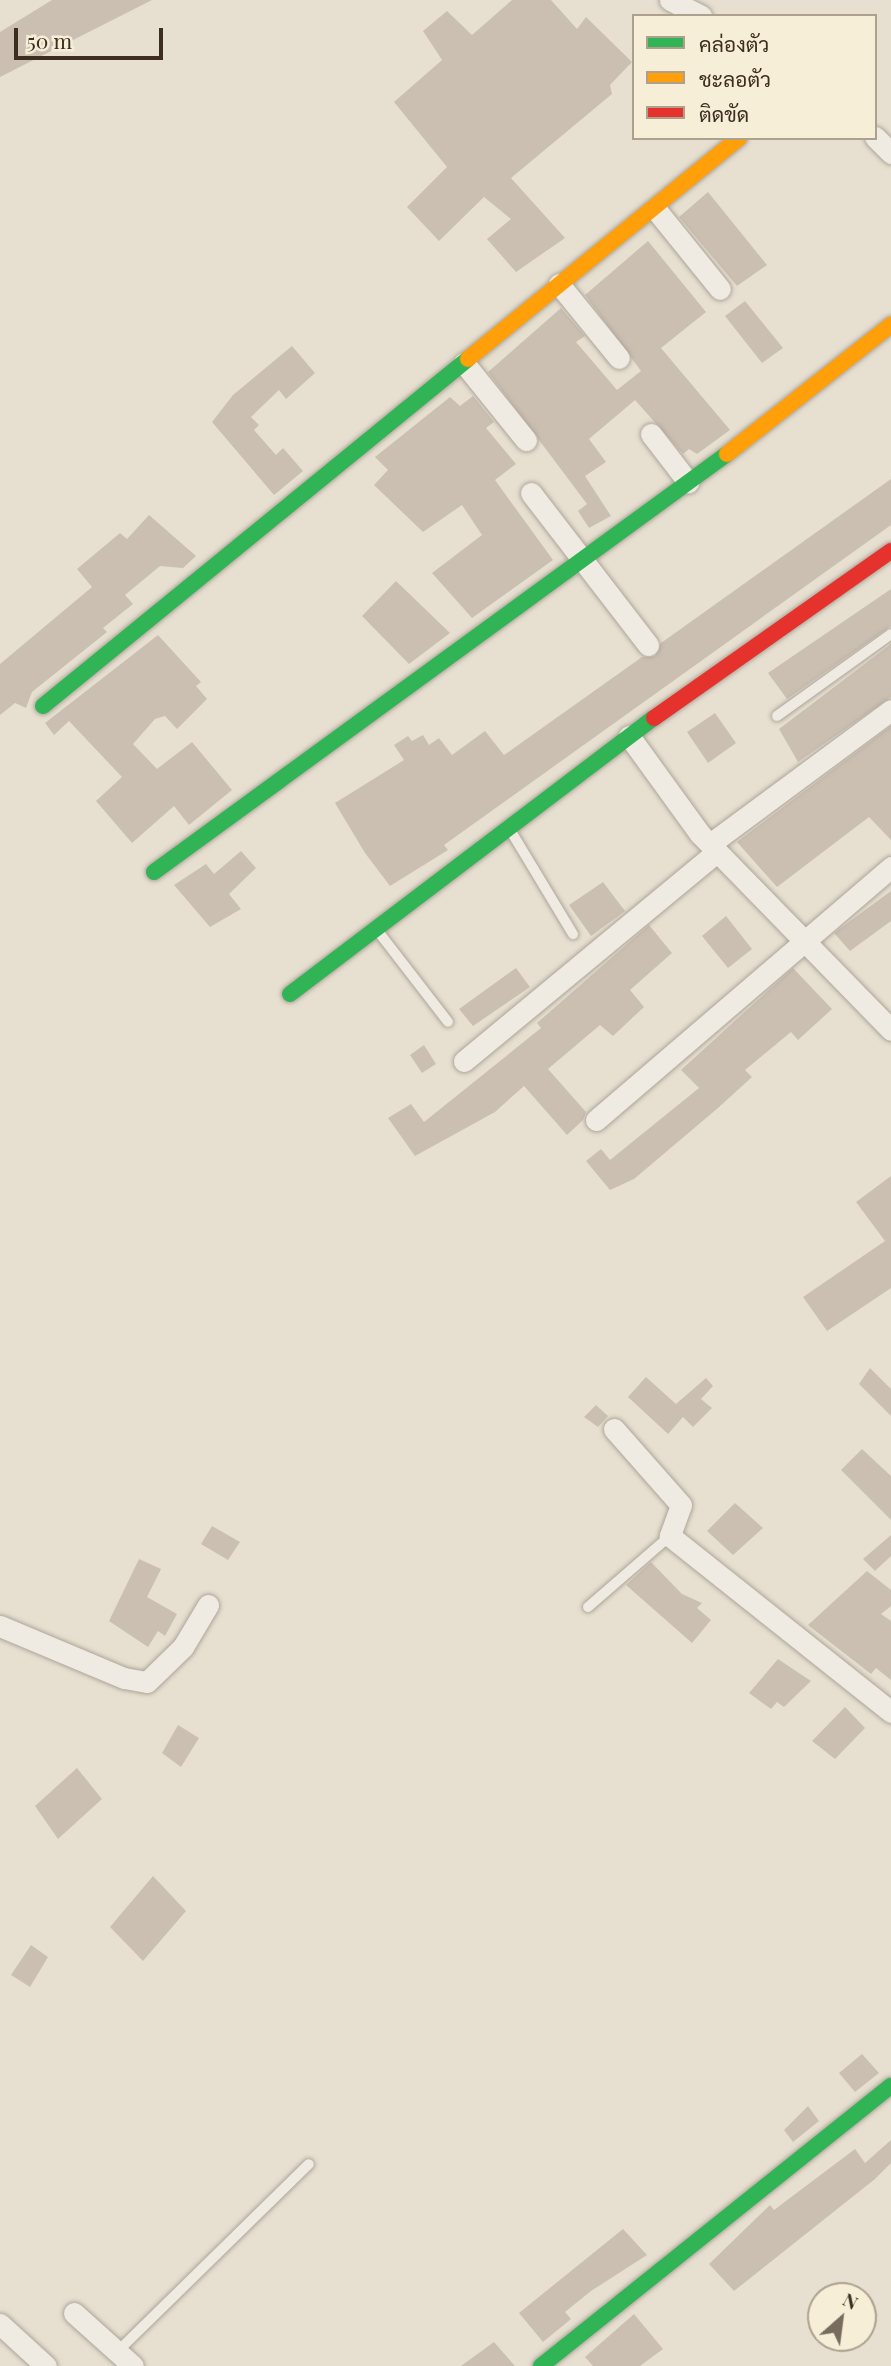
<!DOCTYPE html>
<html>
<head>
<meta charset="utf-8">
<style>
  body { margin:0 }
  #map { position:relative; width:891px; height:2366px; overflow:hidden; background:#e7e0d1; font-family:"Playfair Display",Sarabun,serif }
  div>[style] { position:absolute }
  .building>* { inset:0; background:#cbbfb2 }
  .roads { filter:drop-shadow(0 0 2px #ada599) drop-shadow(0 0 2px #ada599) }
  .lane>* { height:10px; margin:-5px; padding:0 5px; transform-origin:5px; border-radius:5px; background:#efebe3 }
  .street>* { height:21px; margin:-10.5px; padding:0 10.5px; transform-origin:10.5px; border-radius:10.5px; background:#efebe3 }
  .fast>* { height:16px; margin:-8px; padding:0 8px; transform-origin:8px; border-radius:8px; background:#30b455 }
  .slow>* { height:16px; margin:-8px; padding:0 8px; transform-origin:8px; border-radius:8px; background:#ff9f0a }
  .jam>* { height:16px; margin:-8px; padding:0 8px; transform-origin:8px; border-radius:8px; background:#e5322d }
  span { translate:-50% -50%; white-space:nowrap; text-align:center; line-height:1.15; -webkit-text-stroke:7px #f7eed8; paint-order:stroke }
  .legend { position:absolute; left:632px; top:14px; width:245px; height:126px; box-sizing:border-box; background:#f7eed8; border:2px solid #ada18e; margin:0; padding:9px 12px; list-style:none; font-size:21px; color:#3d2e20 }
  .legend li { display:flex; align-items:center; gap:14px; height:35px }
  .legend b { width:35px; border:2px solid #ada18e }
  .north { position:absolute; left:807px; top:2282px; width:70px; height:70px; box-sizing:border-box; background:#f7eed8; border:2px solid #ada18e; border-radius:50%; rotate:28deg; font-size:19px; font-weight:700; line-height:28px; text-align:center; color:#3d2e20 }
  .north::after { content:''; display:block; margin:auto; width:24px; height:32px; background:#786c5e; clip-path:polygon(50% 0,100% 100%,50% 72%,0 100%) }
  .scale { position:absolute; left:14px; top:28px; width:149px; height:32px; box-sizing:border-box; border:4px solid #3d2e20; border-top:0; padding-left:9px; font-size:21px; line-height:24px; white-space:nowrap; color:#3d2e20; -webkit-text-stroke:5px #f7eed8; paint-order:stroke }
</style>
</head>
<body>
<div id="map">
  <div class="building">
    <i style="clip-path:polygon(52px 0,152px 0,0 77px,0 32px)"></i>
    <i style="clip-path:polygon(512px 0,551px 0,577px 29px,586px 17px,632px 62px,610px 85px,612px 94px,511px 178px,565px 238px,516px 272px,487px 239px,511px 219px,484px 197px,439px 241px,407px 207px,447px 167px,394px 102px,442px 60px,423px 31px,447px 11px,472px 35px)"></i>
    <i style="clip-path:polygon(708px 192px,767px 265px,737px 286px,679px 217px)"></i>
    <i style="clip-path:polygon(648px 241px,706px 312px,661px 348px,730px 430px,697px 454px,689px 449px,683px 454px,635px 400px,589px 439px,606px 462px,585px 476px,611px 516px,589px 528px,578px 511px,587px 504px,488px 372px,561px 308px,585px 336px,576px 342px,617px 390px,641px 371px,585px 295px)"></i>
    <i style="clip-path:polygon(745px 301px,783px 348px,762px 363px,725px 316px)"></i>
    <i style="clip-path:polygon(292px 346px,315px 373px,286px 399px,279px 390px,251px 417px,259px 425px,254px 430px,276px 455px,283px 448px,303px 471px,274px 495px,212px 422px,233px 395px)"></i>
    <i style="clip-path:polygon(473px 396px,494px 422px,486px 428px,516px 464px,495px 480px,553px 560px,472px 618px,432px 573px,482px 535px,462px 505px,423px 532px,374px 485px,388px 470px,375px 457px,450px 397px,460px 406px)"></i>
    <i style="clip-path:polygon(891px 479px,891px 525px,444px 845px,448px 850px,390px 886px,365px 853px,335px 803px,404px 760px,394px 745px,408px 736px,412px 741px,423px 735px,429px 745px,439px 738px,452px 755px,485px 731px,504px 755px,642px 657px,655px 656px,661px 643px)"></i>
    <i style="clip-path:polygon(149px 515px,196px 556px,183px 568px,160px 566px,125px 595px,133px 604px,103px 628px,107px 632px,32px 692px,26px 708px,15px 703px,0 715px,0 664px,92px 587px,77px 569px,120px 533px,127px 539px)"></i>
    <i style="clip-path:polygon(396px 581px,450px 633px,409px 664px,362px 616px)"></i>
    <i style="clip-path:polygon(891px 589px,891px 626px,787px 699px,768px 673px)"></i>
    <i style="clip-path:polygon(158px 635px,201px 682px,196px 686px,207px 699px,177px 729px,165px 716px,155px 719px,133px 744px,157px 769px,192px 742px,232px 790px,189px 825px,174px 806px,132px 843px,96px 801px,122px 777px,69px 721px,54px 735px,45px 723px)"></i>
    <i style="clip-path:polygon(891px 644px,891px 697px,798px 762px,779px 729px)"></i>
    <i style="clip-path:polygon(715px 713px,736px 743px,708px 763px,687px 732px)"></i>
    <i style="clip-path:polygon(891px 726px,891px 840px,869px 817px,777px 887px,737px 842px)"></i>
    <i style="clip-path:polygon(241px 851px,256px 868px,229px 894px,241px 909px,210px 927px,174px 885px,206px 864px,214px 874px)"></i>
    <i style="clip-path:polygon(603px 882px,625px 911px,591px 936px,569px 905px)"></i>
    <i style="clip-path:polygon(891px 891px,891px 921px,850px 951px,834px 933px)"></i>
    <i style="clip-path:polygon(726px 916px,752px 949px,728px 968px,702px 936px)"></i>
    <i style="clip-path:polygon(649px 925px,672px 953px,630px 990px,644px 1007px,613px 1036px,600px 1025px,548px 1069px,586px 1112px,583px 1120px,567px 1135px,524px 1086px,495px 1112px,415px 1156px,388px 1118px,411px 1104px,424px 1122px,541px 1028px,537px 1023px)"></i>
    <i style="clip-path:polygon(516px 968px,530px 987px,473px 1026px,459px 1009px)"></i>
    <i style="clip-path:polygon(793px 968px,832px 1009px,798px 1040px,791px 1032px,745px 1070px,752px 1077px,718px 1108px,634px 1179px,610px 1190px,586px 1161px,601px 1149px,610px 1160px,699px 1088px,681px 1070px)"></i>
    <i style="clip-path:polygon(424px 1045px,436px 1064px,422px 1073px,410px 1055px)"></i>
    <i style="clip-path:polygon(891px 1176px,891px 1288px,827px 1331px,803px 1297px,885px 1241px,856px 1202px)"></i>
    <i style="clip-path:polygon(870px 1368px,891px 1389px,891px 1416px,859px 1384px)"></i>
    <i style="clip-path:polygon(646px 1377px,676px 1404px,706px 1378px,713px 1386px,701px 1399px,712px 1408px,693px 1427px,683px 1417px,668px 1434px,628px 1397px)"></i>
    <i style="clip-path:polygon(596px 1405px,608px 1416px,598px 1427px,584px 1417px)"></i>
    <i style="clip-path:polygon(862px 1449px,891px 1476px,891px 1520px,841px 1470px)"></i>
    <i style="clip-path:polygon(735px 1503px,763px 1528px,733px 1555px,707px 1531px)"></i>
    <i style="clip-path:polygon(212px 1526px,240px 1542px,228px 1560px,201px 1544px)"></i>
    <i style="clip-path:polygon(891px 1535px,891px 1556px,875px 1571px,863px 1559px)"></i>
    <i style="clip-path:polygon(139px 1559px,161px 1569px,147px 1597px,177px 1614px,165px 1636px,158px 1631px,148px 1647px,109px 1621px)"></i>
    <i style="clip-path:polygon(651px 1562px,682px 1594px,702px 1603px,697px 1608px,711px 1620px,692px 1643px,626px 1585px)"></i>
    <i style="clip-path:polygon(867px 1571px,891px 1590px,891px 1606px,881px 1614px,891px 1621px,891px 1680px,876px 1668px,871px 1674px,808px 1625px)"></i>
    <i style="clip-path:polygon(778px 1659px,811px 1681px,784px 1707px,777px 1702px,771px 1709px,749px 1693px)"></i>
    <i style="clip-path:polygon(845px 1707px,865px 1728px,835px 1759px,812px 1741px)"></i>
    <i style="clip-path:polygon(178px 1725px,199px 1738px,181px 1767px,162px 1753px)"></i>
    <i style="clip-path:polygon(77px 1768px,102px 1799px,58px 1839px,35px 1806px)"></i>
    <i style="clip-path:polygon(153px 1876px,186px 1911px,143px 1961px,110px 1927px)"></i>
    <i style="clip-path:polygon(31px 1945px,48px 1957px,30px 1987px,11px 1975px)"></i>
    <i style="clip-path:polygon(862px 2054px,879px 2073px,855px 2092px,839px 2073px)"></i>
    <i style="clip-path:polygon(808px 2106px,819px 2121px,793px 2142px,784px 2130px)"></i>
    <i style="clip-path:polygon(891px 2140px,891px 2163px,875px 2179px,734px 2291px,709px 2264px,770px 2205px,774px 2210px,855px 2149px,865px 2163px)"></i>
    <i style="clip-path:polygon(623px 2229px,647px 2255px,591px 2291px,565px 2312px,571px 2319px,543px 2342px,519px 2313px)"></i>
    <i style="clip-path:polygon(634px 2314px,663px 2349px,640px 2366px,593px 2366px,585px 2357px)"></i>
    <i style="clip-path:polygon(494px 2342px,515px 2366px,461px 2366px)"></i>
  </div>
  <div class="roads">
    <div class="lane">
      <i style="left:777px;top:716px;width:140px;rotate:-35.7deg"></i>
      <i style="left:509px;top:828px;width:124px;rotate:58.9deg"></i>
      <i style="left:377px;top:930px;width:116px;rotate:52.3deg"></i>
      <i style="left:588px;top:1607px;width:108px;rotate:-40.9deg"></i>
      <i style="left:118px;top:2351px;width:267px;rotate:-44.4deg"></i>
    </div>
    <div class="street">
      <i style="left:670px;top:0;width:35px;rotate:27deg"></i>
      <i style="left:875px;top:137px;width:23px;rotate:45deg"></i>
      <i style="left:657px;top:211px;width:100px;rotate:51.1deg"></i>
      <i style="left:559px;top:284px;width:95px;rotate:51deg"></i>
      <i style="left:464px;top:363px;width:99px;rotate:51.2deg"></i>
      <i style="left:651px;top:434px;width:61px;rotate:52.4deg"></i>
      <i style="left:531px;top:493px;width:192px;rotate:52.4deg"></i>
      <i style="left:629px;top:736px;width:121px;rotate:54.1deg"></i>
      <i style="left:700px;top:834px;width:274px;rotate:45.7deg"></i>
      <i style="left:710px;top:844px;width:225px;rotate:-36.5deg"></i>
      <i style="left:464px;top:1061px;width:328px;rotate:-39.6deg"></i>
      <i style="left:596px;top:1120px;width:389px;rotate:-40.6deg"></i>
      <i style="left:614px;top:1429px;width:101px;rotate:48.6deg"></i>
      <i style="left:681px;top:1505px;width:33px;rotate:110deg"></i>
      <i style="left:670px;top:1536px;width:283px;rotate:38.5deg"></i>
      <i style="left:0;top:1626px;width:134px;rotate:22.8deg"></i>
      <i style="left:124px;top:1678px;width:23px;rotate:10deg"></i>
      <i style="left:147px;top:1682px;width:50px;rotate:-44.2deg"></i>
      <i style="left:183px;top:1647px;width:49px;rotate:-59.2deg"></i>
      <i style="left:74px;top:2313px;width:79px;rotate:41.9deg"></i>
      <i style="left:0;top:2324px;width:62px;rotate:42.4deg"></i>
    </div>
    <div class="fast">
      <i style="left:43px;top:706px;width:549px;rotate:-39.23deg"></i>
      <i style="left:154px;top:872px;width:709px;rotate:-36.11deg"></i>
      <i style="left:290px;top:994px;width:457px;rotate:-37.2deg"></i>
      <i style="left:541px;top:2366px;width:448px;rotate:-38.7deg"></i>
    </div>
    <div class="slow">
      <i style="left:468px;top:359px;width:350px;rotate:-39.2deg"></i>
      <i style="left:727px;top:454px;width:209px;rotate:-38.2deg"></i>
    </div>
    <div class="jam">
      <i style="left:654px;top:718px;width:290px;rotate:-35.2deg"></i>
    </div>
  </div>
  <ul class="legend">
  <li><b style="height:9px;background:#30b455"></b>คล่องตัว</li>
  <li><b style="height:9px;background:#ff9f0a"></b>ชะลอตัว</li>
  <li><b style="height:9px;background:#e5322d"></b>ติดขัด</li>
  </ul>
  <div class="north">N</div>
  <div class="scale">50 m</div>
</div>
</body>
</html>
